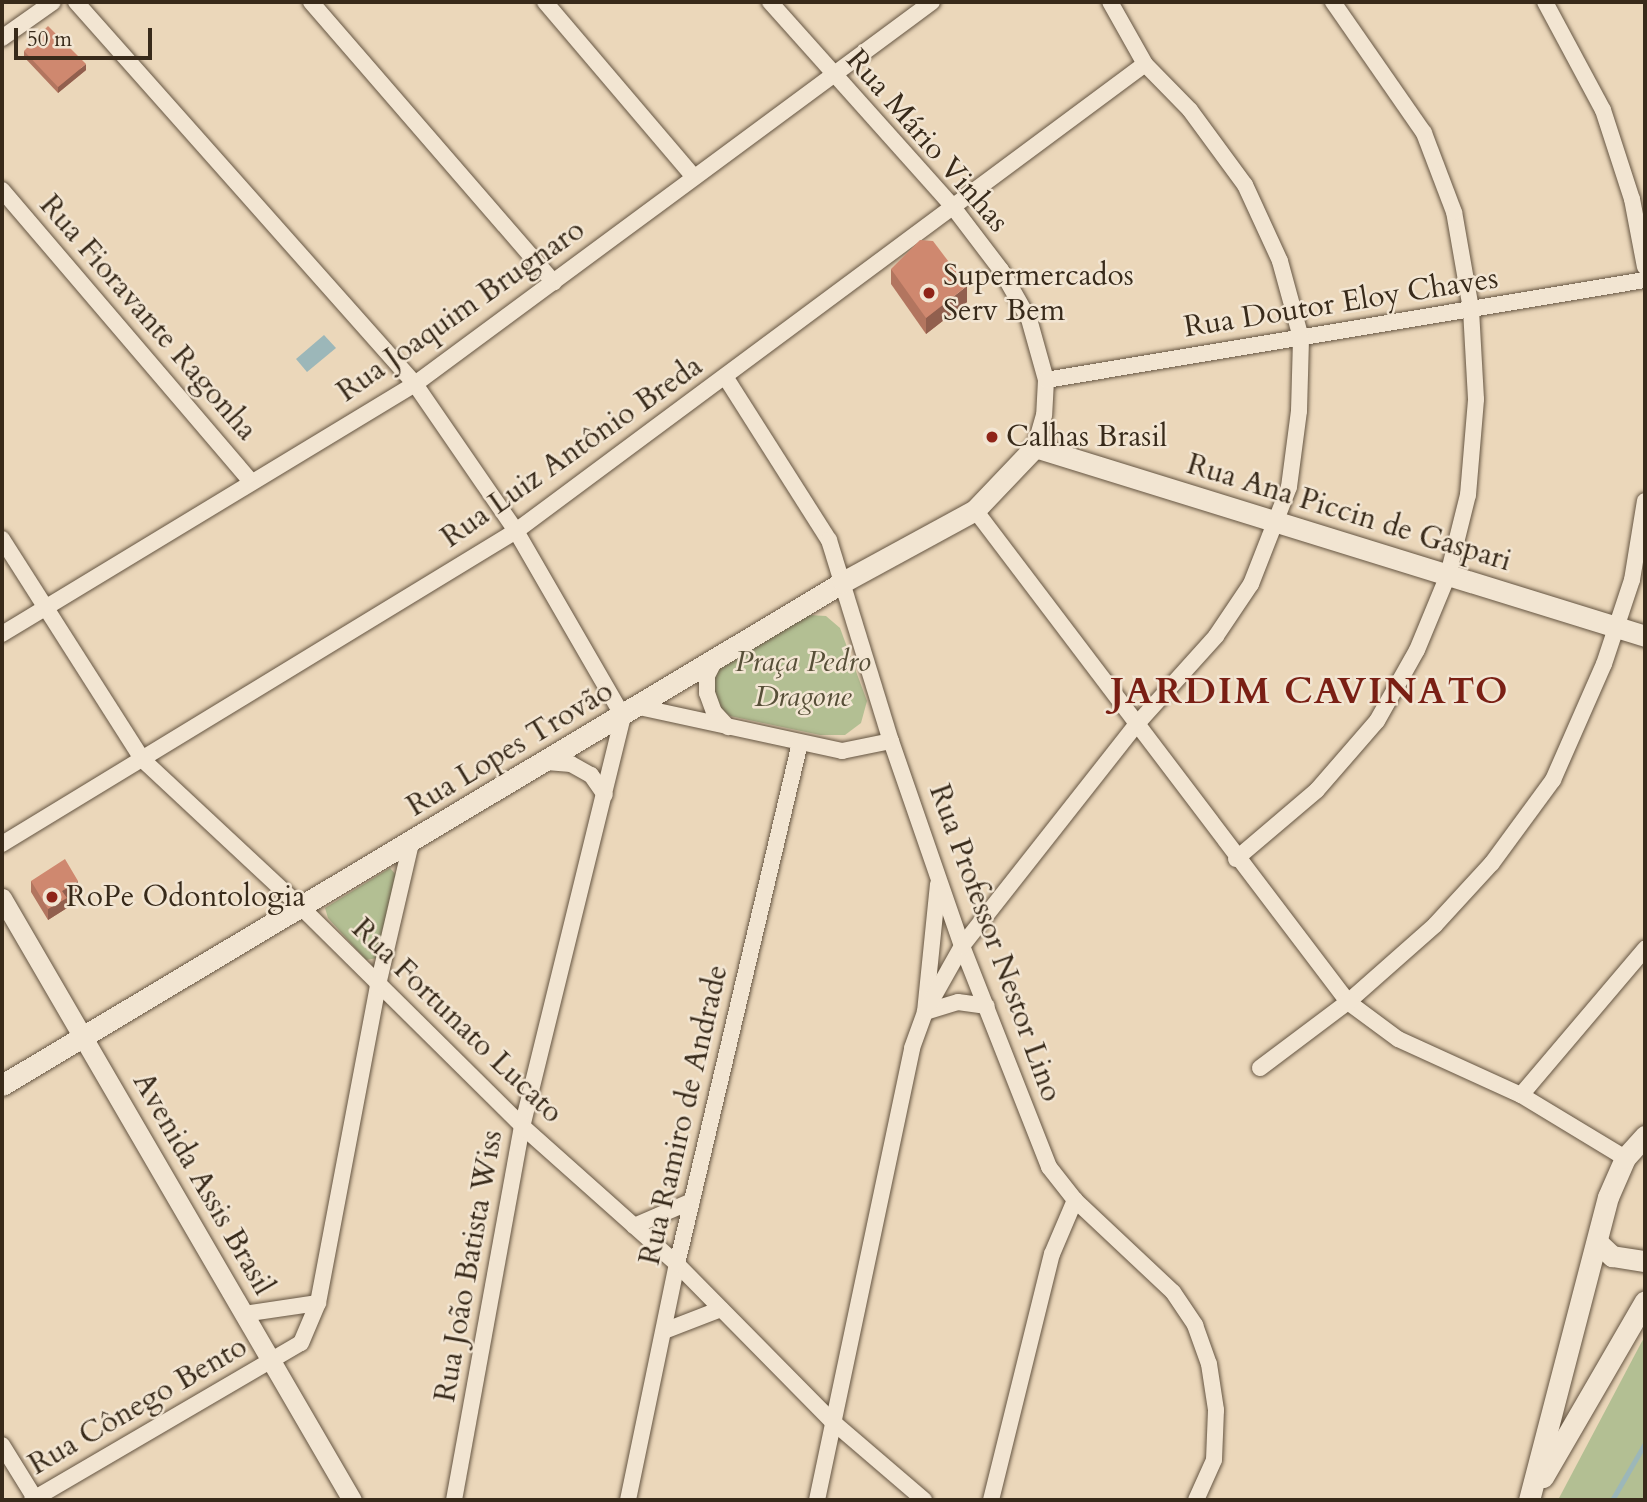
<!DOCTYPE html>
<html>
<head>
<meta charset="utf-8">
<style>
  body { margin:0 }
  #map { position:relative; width:1647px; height:1502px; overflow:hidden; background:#ebd7ba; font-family:Cardo,serif }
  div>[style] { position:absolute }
  .green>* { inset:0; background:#b3bf93 }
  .water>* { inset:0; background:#9cb7b9 }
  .stream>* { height:5px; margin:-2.5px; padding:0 2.5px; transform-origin:2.5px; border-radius:2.5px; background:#9cb7b9 }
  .roads { filter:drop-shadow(0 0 2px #655542) drop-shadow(0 0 2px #655542) }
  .minor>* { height:16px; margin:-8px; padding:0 8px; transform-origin:8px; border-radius:8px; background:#f2e5d2 }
  .tertiary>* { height:19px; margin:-9.5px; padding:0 9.5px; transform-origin:9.5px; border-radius:9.5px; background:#f2e5d2 }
  .secondary>* { height:21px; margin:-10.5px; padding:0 10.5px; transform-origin:10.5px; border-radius:10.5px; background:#f2e5d2 }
  .wall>* { inset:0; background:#b2755f }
  .shaded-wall>* { inset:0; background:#915f4e }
  .building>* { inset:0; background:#cf886f }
  .dots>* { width:19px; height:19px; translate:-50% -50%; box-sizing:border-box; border:4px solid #f2e5d2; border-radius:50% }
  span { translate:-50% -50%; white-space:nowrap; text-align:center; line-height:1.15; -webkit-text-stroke:5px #f2e5d2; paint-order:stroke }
  .street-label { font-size:30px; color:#382a1a }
  .poi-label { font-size:30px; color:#382a1a }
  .left { translate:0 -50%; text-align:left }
  .park-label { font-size:30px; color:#574f38; font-style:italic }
  .district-label { font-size:37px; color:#7a1f14; font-weight:700; letter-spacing:2px }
  .frame { position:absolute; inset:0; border:4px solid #382a1a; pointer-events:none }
  .scale { position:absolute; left:14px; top:28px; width:138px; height:32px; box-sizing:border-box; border:4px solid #382a1a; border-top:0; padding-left:9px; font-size:21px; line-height:24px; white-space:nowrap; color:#382a1a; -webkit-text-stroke:5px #f2e5d2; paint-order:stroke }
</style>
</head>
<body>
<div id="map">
  <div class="green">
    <i style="clip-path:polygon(809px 615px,826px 616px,840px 628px,867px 701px,861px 723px,845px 735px,820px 735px,730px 716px,717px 706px,711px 693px,715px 672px)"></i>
    <i style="clip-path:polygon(390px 868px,398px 877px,377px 958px,366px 960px,328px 918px,325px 908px)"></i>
    <i style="clip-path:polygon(1645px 1336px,1645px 1500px,1558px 1500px,1640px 1345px)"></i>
  </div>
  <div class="water">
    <i style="clip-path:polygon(324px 335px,336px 348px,307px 372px,296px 359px)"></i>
  </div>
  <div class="stream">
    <i style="left:1612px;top:1500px;width:66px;rotate:-59.9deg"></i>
  </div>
  <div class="roads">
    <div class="minor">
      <i style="left:76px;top:2px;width:511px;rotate:48.41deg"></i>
      <i style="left:415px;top:384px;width:178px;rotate:55.5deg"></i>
      <i style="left:516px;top:531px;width:214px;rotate:60deg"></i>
      <i style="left:623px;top:716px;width:422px;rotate:103.8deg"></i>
      <i style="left:522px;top:1126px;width:380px;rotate:100.3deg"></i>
      <i style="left:311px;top:2px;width:371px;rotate:49.1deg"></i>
      <i style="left:545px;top:2px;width:230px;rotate:49.6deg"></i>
      <i style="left:770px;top:2px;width:275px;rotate:48.2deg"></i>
      <i style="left:953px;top:207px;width:79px;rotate:52.7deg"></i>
      <i style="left:1001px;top:270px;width:56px;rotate:60.3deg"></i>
      <i style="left:1029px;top:319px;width:63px;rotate:74.4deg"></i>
      <i style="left:1046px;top:380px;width:35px;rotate:93deg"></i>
      <i style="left:1044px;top:415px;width:33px;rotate:106deg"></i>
      <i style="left:1545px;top:2px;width:123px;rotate:61.8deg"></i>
      <i style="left:1603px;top:110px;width:94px;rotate:72deg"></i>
      <i style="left:1632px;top:199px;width:69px;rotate:79.2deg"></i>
      <i style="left:2px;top:38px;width:62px;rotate:-35.2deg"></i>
      <i style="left:2px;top:190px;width:384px;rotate:49.5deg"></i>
      <i style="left:726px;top:378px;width:192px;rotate:57.6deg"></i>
      <i style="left:829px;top:540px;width:210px;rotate:72.9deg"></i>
      <i style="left:891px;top:741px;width:217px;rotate:70.9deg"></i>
      <i style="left:962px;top:946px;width:238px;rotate:68.5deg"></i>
      <i style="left:1049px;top:1167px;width:42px;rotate:51.8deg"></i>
      <i style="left:1075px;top:1200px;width:134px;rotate:43.2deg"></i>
      <i style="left:1173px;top:1292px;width:40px;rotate:56deg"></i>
      <i style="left:1195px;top:1325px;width:41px;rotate:70.3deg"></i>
      <i style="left:1209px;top:1364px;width:47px;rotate:81.3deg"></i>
      <i style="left:1216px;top:1410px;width:50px;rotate:92.3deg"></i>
      <i style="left:1214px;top:1460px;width:44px;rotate:114.2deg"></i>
      <i style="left:1046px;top:380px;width:607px;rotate:-9.48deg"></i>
      <i style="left:975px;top:510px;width:617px;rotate:52.83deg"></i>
      <i style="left:1348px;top:1002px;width:62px;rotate:36.5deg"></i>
      <i style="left:1398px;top:1039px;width:135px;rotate:24.5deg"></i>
      <i style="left:1521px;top:1095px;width:122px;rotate:31.2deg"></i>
      <i style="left:2px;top:539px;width:261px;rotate:57.5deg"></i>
      <i style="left:142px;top:759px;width:219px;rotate:43deg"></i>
      <i style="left:302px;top:908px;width:310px;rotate:44.7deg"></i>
      <i style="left:522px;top:1126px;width:208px;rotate:41.7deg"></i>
      <i style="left:677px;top:1264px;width:222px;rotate:45.4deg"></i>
      <i style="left:833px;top:1422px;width:120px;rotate:40.6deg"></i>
      <i style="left:2px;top:634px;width:483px;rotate:-31.2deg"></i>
      <i style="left:415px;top:384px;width:643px;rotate:-36.46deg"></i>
      <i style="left:715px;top:660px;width:18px;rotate:117deg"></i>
      <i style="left:707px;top:676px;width:17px;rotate:90deg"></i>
      <i style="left:707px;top:693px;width:20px;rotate:70deg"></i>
      <i style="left:714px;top:712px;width:21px;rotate:47deg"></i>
      <i style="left:639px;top:707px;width:208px;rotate:12.2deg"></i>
      <i style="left:842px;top:751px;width:50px;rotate:-11.5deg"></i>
      <i style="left:547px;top:762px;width:24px;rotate:5deg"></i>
      <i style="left:571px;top:764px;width:23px;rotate:29deg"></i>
      <i style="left:591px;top:775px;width:24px;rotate:55deg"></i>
      <i style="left:2px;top:844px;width:602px;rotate:-31.34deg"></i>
      <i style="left:516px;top:531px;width:783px;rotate:-36.59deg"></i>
      <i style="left:1236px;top:859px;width:106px;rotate:-40.4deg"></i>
      <i style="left:1317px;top:790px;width:91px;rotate:-49deg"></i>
      <i style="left:1377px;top:721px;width:81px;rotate:-60.6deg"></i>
      <i style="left:1417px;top:650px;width:81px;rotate:-67.5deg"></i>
      <i style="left:1448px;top:575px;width:82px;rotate:-76deg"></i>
      <i style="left:1468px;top:495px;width:96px;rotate:-85.2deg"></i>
      <i style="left:1476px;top:399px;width:90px;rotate:-93.2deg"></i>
      <i style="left:1471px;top:309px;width:98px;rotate:-99.9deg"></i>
      <i style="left:1454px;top:212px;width:85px;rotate:-110.8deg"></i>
      <i style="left:1424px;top:133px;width:160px;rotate:-124.8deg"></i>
      <i style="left:938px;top:884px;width:129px;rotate:95.8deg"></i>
      <i style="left:925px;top:1012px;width:34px;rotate:-17deg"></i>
      <i style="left:958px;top:1002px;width:29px;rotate:8deg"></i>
      <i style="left:1260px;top:1068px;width:110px;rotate:-36.9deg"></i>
      <i style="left:1348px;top:1002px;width:116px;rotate:-41.5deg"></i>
      <i style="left:1435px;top:925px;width:84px;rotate:-47.4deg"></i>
      <i style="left:1492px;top:863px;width:103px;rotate:-53.7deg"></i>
      <i style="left:1553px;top:780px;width:127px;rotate:-66.3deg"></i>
      <i style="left:1604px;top:664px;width:89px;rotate:-71.6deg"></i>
      <i style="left:1632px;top:580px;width:80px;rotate:-80.7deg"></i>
      <i style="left:1521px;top:1095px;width:192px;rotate:-49.7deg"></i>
      <i style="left:634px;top:1226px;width:63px;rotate:-23.3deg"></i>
      <i style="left:244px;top:1314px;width:75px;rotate:-8.5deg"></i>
      <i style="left:664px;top:1331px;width:61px;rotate:-21.1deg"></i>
      <i style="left:2px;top:1445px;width:65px;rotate:58.3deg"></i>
      <i style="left:32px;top:1500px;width:311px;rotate:-30.3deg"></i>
      <i style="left:301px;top:1343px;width:43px;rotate:-67deg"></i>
      <i style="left:318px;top:1303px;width:324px;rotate:-79.3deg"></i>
      <i style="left:378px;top:985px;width:146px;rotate:-76.9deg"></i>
      <i style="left:628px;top:1500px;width:241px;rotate:-78.3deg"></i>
      <i style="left:677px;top:1264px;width:535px;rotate:-76.72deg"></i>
      <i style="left:817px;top:1500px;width:462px;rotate:-78.1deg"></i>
      <i style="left:912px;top:1048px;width:38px;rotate:-70deg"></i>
      <i style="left:925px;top:1012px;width:76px;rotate:-60.7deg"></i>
      <i style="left:962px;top:946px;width:281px;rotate:-51.8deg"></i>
      <i style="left:1136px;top:725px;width:120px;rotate:-48deg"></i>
      <i style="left:1216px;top:636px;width:63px;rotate:-56.1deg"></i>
      <i style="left:1251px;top:584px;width:104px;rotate:-68.6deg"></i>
      <i style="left:1289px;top:487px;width:77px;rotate:-82.5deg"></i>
      <i style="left:1299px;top:411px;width:73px;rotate:-88.4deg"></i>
      <i style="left:1301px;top:338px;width:80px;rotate:-105.3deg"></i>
      <i style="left:1280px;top:261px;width:84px;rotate:-114.7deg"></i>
      <i style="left:1245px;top:185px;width:93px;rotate:-126.3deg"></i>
      <i style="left:1190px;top:110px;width:64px;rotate:-134.4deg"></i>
      <i style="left:1145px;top:64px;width:71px;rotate:-119.4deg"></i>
      <i style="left:991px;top:1500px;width:253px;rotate:-76.1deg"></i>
      <i style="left:1052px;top:1254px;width:59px;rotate:-66.9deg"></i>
    </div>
    <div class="tertiary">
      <i style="left:2px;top:898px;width:696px;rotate:59.83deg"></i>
    </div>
    <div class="secondary">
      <i style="left:2px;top:1085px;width:980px;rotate:-30.88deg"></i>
      <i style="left:843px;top:582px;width:150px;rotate:-28.6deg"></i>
      <i style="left:975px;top:510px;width:87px;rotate:-46.4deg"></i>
      <i style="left:1035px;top:447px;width:639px;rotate:17.21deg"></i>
      <i style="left:1597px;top:1242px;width:21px;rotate:43deg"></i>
      <i style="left:1612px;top:1256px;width:33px;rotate:9deg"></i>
      <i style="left:1543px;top:1477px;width:203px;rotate:-59.9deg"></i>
      <i style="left:1529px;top:1500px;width:313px;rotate:-75.4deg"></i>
      <i style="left:1608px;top:1197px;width:43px;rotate:-66.4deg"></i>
      <i style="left:1625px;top:1158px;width:30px;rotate:-48deg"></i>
    </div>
  </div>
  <div class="wall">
    <i style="clip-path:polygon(24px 51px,86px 70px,58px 93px,24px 57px)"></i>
    <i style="clip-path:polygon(891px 269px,967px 302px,926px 334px,891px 284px)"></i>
    <i style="clip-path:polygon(31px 881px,78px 891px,67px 898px,67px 908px,48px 920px,31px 892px)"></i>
  </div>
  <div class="shaded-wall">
    <i style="clip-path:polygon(86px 64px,86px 70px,58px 93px,58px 87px)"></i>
    <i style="clip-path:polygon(967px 286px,967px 302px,926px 334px,926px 318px)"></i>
    <i style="clip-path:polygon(78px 881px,78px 891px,67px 898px,67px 908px,48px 920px,48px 909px,62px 891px)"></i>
  </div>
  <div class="building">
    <i style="clip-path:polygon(48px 26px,86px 64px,58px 87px,24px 51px)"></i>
    <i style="clip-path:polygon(920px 240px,933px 241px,967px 286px,926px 318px,891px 269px)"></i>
    <i style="clip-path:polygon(65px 859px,78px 881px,62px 891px,67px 898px,48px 909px,31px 881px)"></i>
  </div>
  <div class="dots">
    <i style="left:929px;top:293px;background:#8f2418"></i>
    <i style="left:992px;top:437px;background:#8f2418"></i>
    <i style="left:52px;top:897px;background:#8f2418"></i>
  </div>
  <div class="street-label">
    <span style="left:927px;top:141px;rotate:49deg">Rua Mário Vinhas</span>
    <span style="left:1341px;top:303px;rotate:-9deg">Rua Doutor Eloy Chaves</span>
    <span style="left:461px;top:311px;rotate:-35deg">Rua Joaquim Brugnaro</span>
    <span style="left:148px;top:318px;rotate:49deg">Rua Fioravante Ragonha</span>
    <span style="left:572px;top:452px;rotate:-35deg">Rua Luiz Antônio Breda</span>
    <span style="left:1349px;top:513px;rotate:17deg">Rua Ana Piccin de Gaspari</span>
    <span style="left:510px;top:749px;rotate:-31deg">Rua Lopes Trovão</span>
    <span style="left:995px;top:943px;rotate:70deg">Rua Professor Nestor Lino</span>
    <span style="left:457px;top:1021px;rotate:44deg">Rua Fortunato Lucato</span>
    <span style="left:684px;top:1115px;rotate:-77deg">Rua Ramiro de Andrade</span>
    <span style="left:203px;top:1184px;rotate:60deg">Avenida Assis Brasil</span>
    <span style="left:469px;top:1266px;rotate:-80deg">Rua João Batista Wiss</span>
    <span style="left:138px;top:1406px;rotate:-30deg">Rua Cônego Bento</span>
  </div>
  <div class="poi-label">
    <span class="left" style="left:943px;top:293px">Supermercados<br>Serv Bem</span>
    <span class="left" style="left:1006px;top:437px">Calhas Brasil</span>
    <span class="left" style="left:66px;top:897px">RoPe Odontologia</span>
  </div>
  <div class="park-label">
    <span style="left:803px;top:679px">Praça Pedro<br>Dragone</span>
  </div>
  <div class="district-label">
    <span style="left:1310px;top:691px">JARDIM CAVINATO</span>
  </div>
  <div class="frame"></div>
  <div class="scale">50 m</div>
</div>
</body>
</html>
